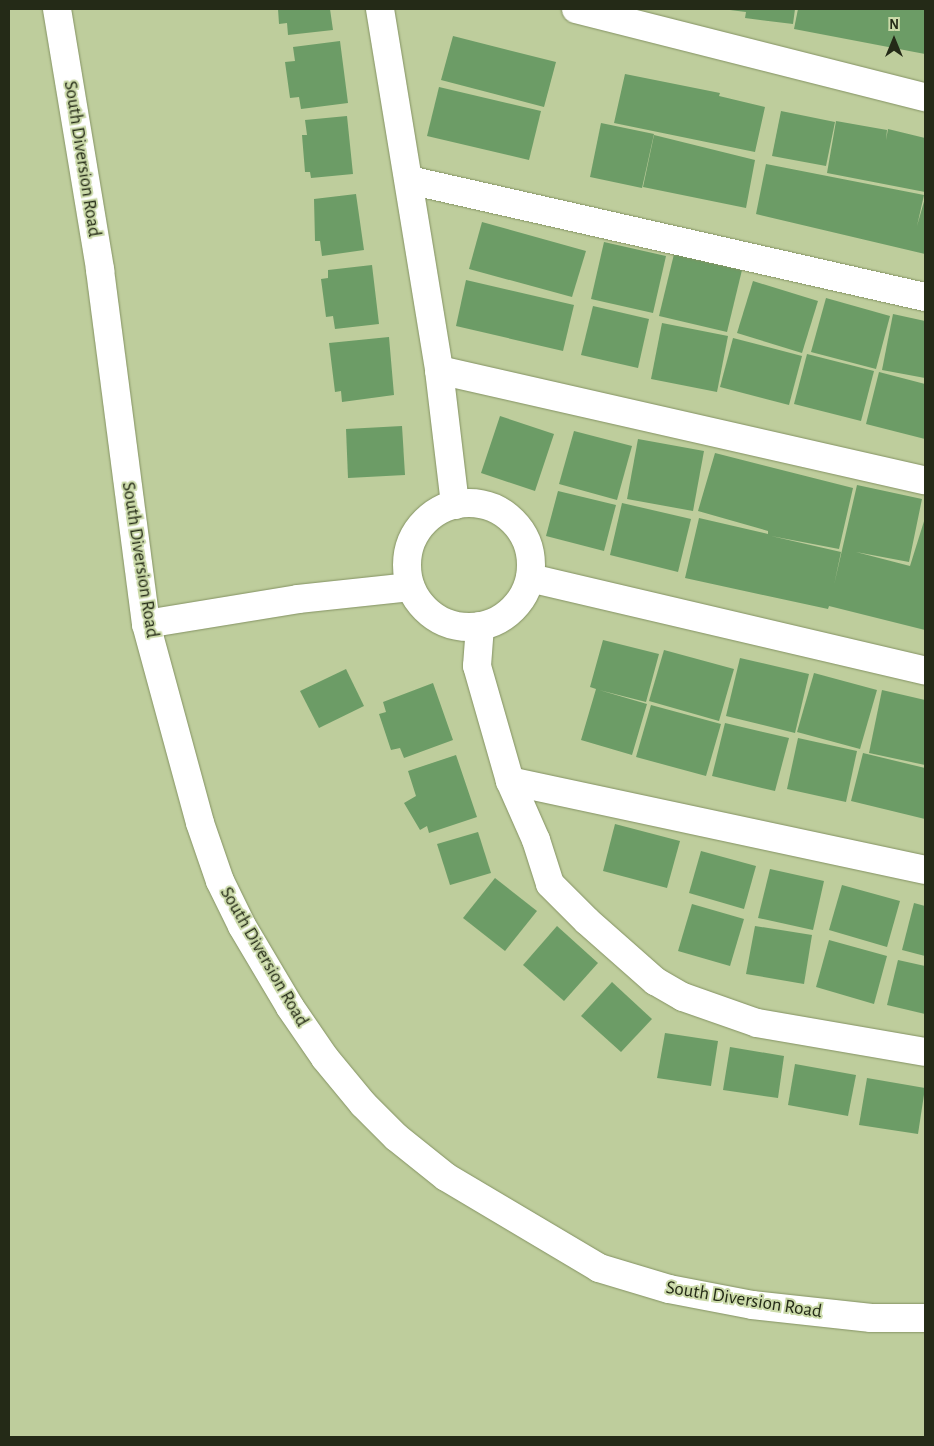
<!DOCTYPE html>
<html>
<head>
<meta charset="utf-8">
<style>
  body { margin:0 }
  #map { position:relative; width:934px; height:1446px; overflow:hidden; background:#becd9c; font-family:"Alegreya Sans",sans-serif }
  div>[style] { position:absolute }
  .building>* { inset:0; background:#6c9c66 }
  .roads { filter:drop-shadow(0 0 1px #849263) drop-shadow(0 0 1px #849263) }
  .street>* { height:28px; margin:-14px; padding:0 14px; transform-origin:14px; border-radius:14px; background:#fff }
  .street>.ring { margin:-14px; padding:0; box-sizing:content-box; background:none; border:28px solid #fff; border-radius:50% }
  .secondary>* { height:28px; margin:-14px; padding:0 14px; transform-origin:14px; border-radius:14px; background:#fff }
  span { translate:-50% -50%; white-space:nowrap; text-align:center; line-height:1.15; -webkit-text-stroke:4px #cbdaa9; paint-order:stroke }
  .street-label { font-size:19px; color:#242a17 }
  .frame { position:absolute; inset:0; border:10px solid #242a17; pointer-events:none }
  .north { position:absolute; left:869px; top:15px; width:50px; height:50px; -webkit-text-stroke:4px #cbdaa9; paint-order:stroke; rotate:0deg; font-size:14px; font-weight:700; line-height:20px; text-align:center; color:#242a17 }
  .north::after { content:''; display:block; margin:auto; width:18px; height:22px; background:#242a17; clip-path:polygon(50% 0,100% 100%,50% 72%,0 100%) }
</style>
</head>
<body>
<div id="map">
  <div class="building">
    <i style="clip-path:polygon(278px 9px,330px 9px,333px 30px,288px 35px,287px 23px,279px 24px)"></i>
    <i style="clip-path:polygon(795px 9px,793px 24px,745px 18px,746px 12px,730px 10px)"></i>
    <i style="clip-path:polygon(798px 9px,925px 9px,925px 54px,794px 29px)"></i>
    <i style="clip-path:polygon(453px 36px,556px 62px,544px 107px,441px 80px)"></i>
    <i style="clip-path:polygon(340px 41px,348px 103px,301px 109px,299px 97px,290px 98px,285px 62px,295px 61px,293px 47px)"></i>
    <i style="clip-path:polygon(625px 74px,720px 93px,719px 96px,765px 107px,755px 152px,614px 123px)"></i>
    <i style="clip-path:polygon(439px 87px,541px 111px,529px 160px,427px 136px)"></i>
    <i style="clip-path:polygon(781px 111px,835px 122px,826px 166px,772px 156px)"></i>
    <i style="clip-path:polygon(347px 116px,353px 174px,311px 178px,310px 172px,305px 172px,302px 135px,307px 135px,305px 120px)"></i>
    <i style="clip-path:polygon(836px 121px,887px 130px,886px 140px,888px 129px,925px 138px,925px 192px,827px 173px)"></i>
    <i style="clip-path:polygon(601px 123px,654px 134px,642px 188px,590px 177px)"></i>
    <i style="clip-path:polygon(654px 135px,755px 160px,746px 208px,643px 187px)"></i>
    <i style="clip-path:polygon(766px 164px,924px 195px,917px 226px,925px 198px,925px 254px,756px 214px)"></i>
    <i style="clip-path:polygon(356px 194px,364px 250px,322px 256px,320px 241px,315px 241px,314px 199px)"></i>
    <i style="clip-path:polygon(482px 222px,586px 251px,572px 297px,469px 269px)"></i>
    <i style="clip-path:polygon(604px 242px,666px 256px,653px 313px,591px 299px)"></i>
    <i style="clip-path:polygon(674px 254px,742px 270px,727px 332px,659px 316px)"></i>
    <i style="clip-path:polygon(372px 265px,379px 324px,335px 329px,333px 316px,326px 317px,321px 279px,328px 278px,328px 270px)"></i>
    <i style="clip-path:polygon(466px 280px,574px 305px,563px 351px,456px 326px)"></i>
    <i style="clip-path:polygon(753px 281px,818px 301px,802px 353px,737px 333px)"></i>
    <i style="clip-path:polygon(826px 298px,890px 316px,876px 369px,811px 352px)"></i>
    <i style="clip-path:polygon(593px 306px,649px 319px,638px 368px,581px 355px)"></i>
    <i style="clip-path:polygon(893px 314px,925px 321px,925px 378px,882px 370px)"></i>
    <i style="clip-path:polygon(662px 323px,728px 336px,717px 392px,651px 379px)"></i>
    <i style="clip-path:polygon(389px 337px,394px 395px,342px 402px,341px 391px,335px 392px,329px 343px)"></i>
    <i style="clip-path:polygon(733px 338px,802px 356px,789px 405px,720px 387px)"></i>
    <i style="clip-path:polygon(807px 354px,874px 371px,861px 421px,794px 404px)"></i>
    <i style="clip-path:polygon(879px 372px,925px 384px,925px 439px,866px 424px)"></i>
    <i style="clip-path:polygon(500px 416px,554px 434px,535px 491px,481px 473px)"></i>
    <i style="clip-path:polygon(402px 426px,405px 475px,348px 478px,346px 429px)"></i>
    <i style="clip-path:polygon(574px 431px,632px 446px,617px 500px,559px 484px)"></i>
    <i style="clip-path:polygon(638px 439px,704px 451px,693px 511px,627px 499px)"></i>
    <i style="clip-path:polygon(715px 453px,853px 488px,839px 549px,771px 536px,841px 552px,834px 585px,857px 485px,922px 499px,909px 562px,856px 552px,910px 566px,925px 518px,925px 630px,829px 606px,828px 609px,685px 578px,699px 518px,768px 534px,768px 531px,698px 511px)"></i>
    <i style="clip-path:polygon(558px 491px,616px 505px,604px 551px,546px 536px)"></i>
    <i style="clip-path:polygon(622px 503px,691px 519px,678px 572px,610px 555px)"></i>
    <i style="clip-path:polygon(603px 640px,659px 654px,646px 702px,599px 690px,647px 704px,632px 755px,581px 740px,596px 689px,590px 687px)"></i>
    <i style="clip-path:polygon(664px 650px,734px 669px,719px 721px,649px 701px)"></i>
    <i style="clip-path:polygon(740px 658px,809px 674px,795px 733px,726px 716px)"></i>
    <i style="clip-path:polygon(346px 669px,364px 706px,319px 728px,300px 691px)"></i>
    <i style="clip-path:polygon(814px 673px,877px 690px,860px 749px,797px 732px)"></i>
    <i style="clip-path:polygon(433px 683px,453px 740px,404px 758px,400px 748px,391px 750px,379px 714px,386px 712px,383px 702px)"></i>
    <i style="clip-path:polygon(882px 690px,925px 700px,925px 765px,869px 753px)"></i>
    <i style="clip-path:polygon(651px 705px,721px 724px,706px 776px,636px 757px)"></i>
    <i style="clip-path:polygon(725px 723px,789px 738px,775px 791px,712px 776px)"></i>
    <i style="clip-path:polygon(798px 738px,857px 751px,846px 802px,787px 789px)"></i>
    <i style="clip-path:polygon(863px 753px,925px 768px,925px 819px,851px 801px)"></i>
    <i style="clip-path:polygon(456px 755px,477px 817px,429px 833px,427px 826px,420px 830px,404px 803px,416px 796px,408px 771px)"></i>
    <i style="clip-path:polygon(615px 824px,680px 841px,667px 888px,603px 871px)"></i>
    <i style="clip-path:polygon(478px 832px,491px 873px,450px 885px,437px 844px)"></i>
    <i style="clip-path:polygon(701px 851px,756px 866px,744px 909px,689px 893px)"></i>
    <i style="clip-path:polygon(770px 869px,824px 881px,813px 930px,758px 918px)"></i>
    <i style="clip-path:polygon(495px 878px,537px 911px,505px 951px,463px 918px)"></i>
    <i style="clip-path:polygon(842px 885px,900px 901px,887px 947px,829px 930px)"></i>
    <i style="clip-path:polygon(914px 903px,925px 906px,925px 956px,902px 950px)"></i>
    <i style="clip-path:polygon(692px 904px,744px 919px,730px 966px,678px 951px)"></i>
    <i style="clip-path:polygon(557px 926px,598px 963px,564px 1001px,523px 965px)"></i>
    <i style="clip-path:polygon(755px 926px,812px 935px,804px 984px,746px 974px)"></i>
    <i style="clip-path:polygon(829px 940px,887px 956px,874px 1004px,816px 987px)"></i>
    <i style="clip-path:polygon(898px 960px,925px 966px,925px 1014px,887px 1005px)"></i>
    <i style="clip-path:polygon(612px 982px,652px 1019px,621px 1052px,581px 1016px)"></i>
    <i style="clip-path:polygon(665px 1033px,718px 1041px,711px 1086px,657px 1078px)"></i>
    <i style="clip-path:polygon(730px 1047px,784px 1056px,778px 1098px,723px 1090px)"></i>
    <i style="clip-path:polygon(795px 1064px,856px 1075px,848px 1116px,788px 1105px)"></i>
    <i style="clip-path:polygon(867px 1078px,925px 1088px,918px 1134px,859px 1125px)"></i>
  </div>
  <div class="roads">
    <div class="street">
      <i style="left:380px;top:9px;width:366px;rotate:80.7deg"></i>
      <i style="left:439px;top:370px;width:136px;rotate:83.2deg"></i>
      <i style="left:576px;top:9px;width:360px;rotate:14.2deg"></i>
      <i style="left:409px;top:180px;width:529px;rotate:12.78deg"></i>
      <i style="left:439px;top:370px;width:498px;rotate:12.8deg"></i>
      <i class="ring" style="left:407px;top:503px;width:96px;height:96px"></i>
      <i style="left:530px;top:578px;width:406px;rotate:13.2deg"></i>
      <i style="left:146px;top:624px;width:154px;rotate:-9.3deg"></i>
      <i style="left:298px;top:599px;width:113px;rotate:-6.1deg"></i>
      <i style="left:480px;top:626px;width:40px;rotate:94.3deg"></i>
      <i style="left:477px;top:666px;width:120px;rotate:74deg"></i>
      <i style="left:510px;top:781px;width:64px;rotate:66.2deg"></i>
      <i style="left:536px;top:840px;width:46px;rotate:72.3deg"></i>
      <i style="left:550px;top:884px;width:52px;rotate:45deg"></i>
      <i style="left:587px;top:921px;width:91px;rotate:41.4deg"></i>
      <i style="left:655px;top:981px;width:32px;rotate:30deg"></i>
      <i style="left:683px;top:997px;width:78px;rotate:19.4deg"></i>
      <i style="left:757px;top:1023px;width:170px;rotate:9.8deg"></i>
      <i style="left:510px;top:781px;width:424px;rotate:12.1deg"></i>
    </div>
    <div class="secondary">
      <i style="left:57px;top:9px;width:265px;rotate:80.6deg"></i>
      <i style="left:100px;top:270px;width:357px;rotate:82.6deg"></i>
      <i style="left:146px;top:624px;width:206px;rotate:74.8deg"></i>
      <i style="left:200px;top:823px;width:61px;rotate:71deg"></i>
      <i style="left:220px;top:881px;width:50px;rotate:63.9deg"></i>
      <i style="left:242px;top:926px;width:94px;rotate:59.3deg"></i>
      <i style="left:290px;top:1007px;width:62px;rotate:55.5deg"></i>
      <i style="left:325px;top:1058px;width:60px;rotate:50.4deg"></i>
      <i style="left:363px;top:1104px;width:47px;rotate:45deg"></i>
      <i style="left:396px;top:1137px;width:64px;rotate:38.7deg"></i>
      <i style="left:446px;top:1177px;width:178px;rotate:30.7deg"></i>
      <i style="left:599px;top:1268px;width:73px;rotate:16.7deg"></i>
      <i style="left:669px;top:1289px;width:85px;rotate:10.9deg"></i>
      <i style="left:752px;top:1305px;width:120px;rotate:6.2deg"></i>
      <i style="left:871px;top:1318px;width:54px"></i>
    </div>
  </div>
  <div class="street-label">
    <span style="left:82px;top:159px;rotate:81deg">South Diversion Road</span>
    <span style="left:140px;top:560px;rotate:81deg">South Diversion Road</span>
    <span style="left:264px;top:957px;rotate:60deg">South Diversion Road</span>
    <span style="left:744px;top:1300px;rotate:9deg">South Diversion Road</span>
  </div>
  <div class="frame"></div>
  <div class="north">N</div>
</div>
</body>
</html>
